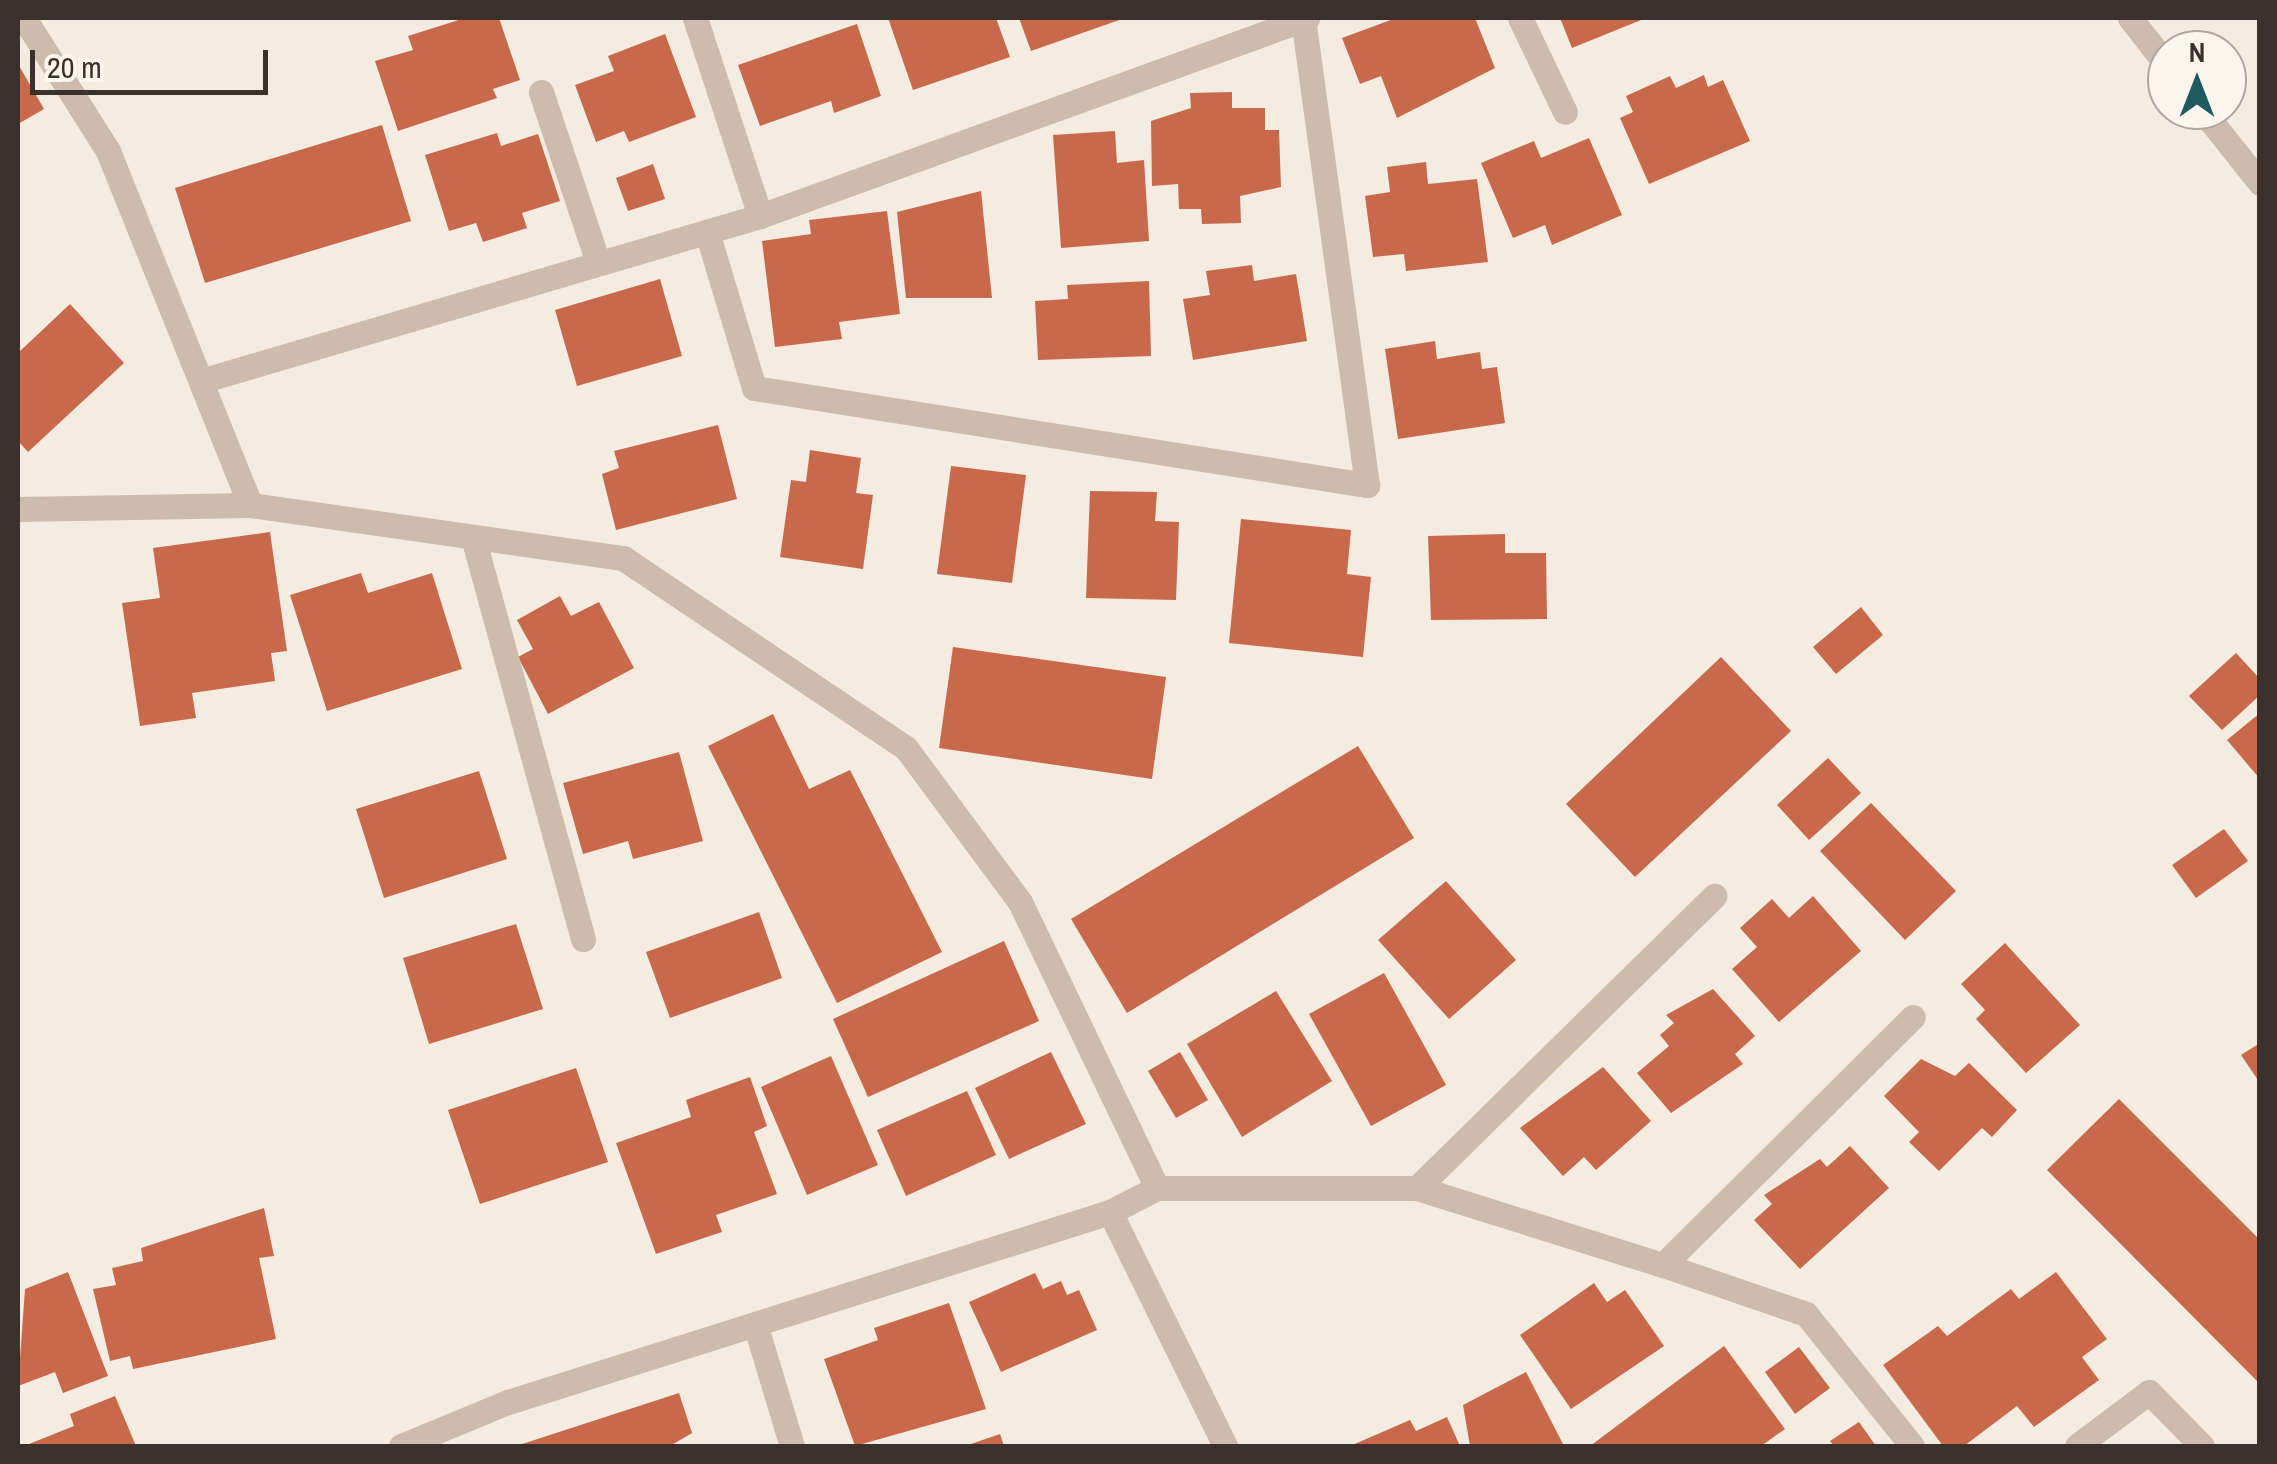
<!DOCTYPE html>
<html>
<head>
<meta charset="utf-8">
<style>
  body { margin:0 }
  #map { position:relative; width:2277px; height:1464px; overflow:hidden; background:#f4ebe1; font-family:"Archivo Narrow",sans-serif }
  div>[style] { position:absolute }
  .building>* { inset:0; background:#c8694b }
  .service>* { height:25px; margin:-12.5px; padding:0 12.5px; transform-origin:12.5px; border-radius:12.5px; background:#cdbbac }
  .minor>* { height:25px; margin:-12.5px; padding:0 12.5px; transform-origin:12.5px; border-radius:12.5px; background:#cdbbac }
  span { translate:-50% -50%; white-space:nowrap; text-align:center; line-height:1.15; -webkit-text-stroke:10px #fbf5ee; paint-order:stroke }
  .frame { position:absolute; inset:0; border:20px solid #3b302b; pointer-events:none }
  .north { position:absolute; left:2147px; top:30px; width:100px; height:100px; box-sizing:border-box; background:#fbf5ee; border:2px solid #aea6a0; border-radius:50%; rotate:0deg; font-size:28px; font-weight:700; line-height:40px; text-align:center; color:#3b302b }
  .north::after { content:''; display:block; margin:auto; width:35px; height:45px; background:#1f5a5e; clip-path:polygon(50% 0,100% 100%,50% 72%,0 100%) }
  .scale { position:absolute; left:30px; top:50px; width:238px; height:45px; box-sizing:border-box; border:5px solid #3b302b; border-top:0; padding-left:12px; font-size:30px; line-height:35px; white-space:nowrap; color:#3b302b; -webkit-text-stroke:8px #fbf5ee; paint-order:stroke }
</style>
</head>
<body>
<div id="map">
  <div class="building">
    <i style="clip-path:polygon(465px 18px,499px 18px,520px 80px,493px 89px,497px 98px,398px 131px,375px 61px,413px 50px,408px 36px)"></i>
    <i style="clip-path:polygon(888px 18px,996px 18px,1010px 57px,913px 90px)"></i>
    <i style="clip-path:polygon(1019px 18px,1125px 18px,1031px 51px)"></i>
    <i style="clip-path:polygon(1396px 18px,1475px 18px,1495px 68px,1397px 118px,1381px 76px,1360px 84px,1342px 38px)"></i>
    <i style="clip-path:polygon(1560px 18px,1646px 18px,1572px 48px)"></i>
    <i style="clip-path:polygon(857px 24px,881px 96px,834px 113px,831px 101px,760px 126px,738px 65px)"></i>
    <i style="clip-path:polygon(665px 34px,696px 117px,629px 142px,624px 131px,596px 142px,575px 85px,614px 71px,608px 56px)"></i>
    <i style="clip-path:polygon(18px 64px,44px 109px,18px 124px)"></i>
    <i style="clip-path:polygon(1704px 75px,1708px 87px,1723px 80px,1750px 141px,1649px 184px,1620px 118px,1633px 112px,1626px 96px,1670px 76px,1676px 88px)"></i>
    <i style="clip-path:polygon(1232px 92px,1232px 108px,1265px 108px,1265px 130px,1279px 130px,1281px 187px,1240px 196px,1241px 223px,1202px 224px,1201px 209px,1179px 209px,1178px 184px,1152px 186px,1151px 121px,1191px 108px,1190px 93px)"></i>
    <i style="clip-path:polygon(382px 125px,411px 221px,205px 283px,175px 188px)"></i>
    <i style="clip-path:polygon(1115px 131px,1117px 163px,1144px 160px,1149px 241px,1061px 248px,1053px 135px)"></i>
    <i style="clip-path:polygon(497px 133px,501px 146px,538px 134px,560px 201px,522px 213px,527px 228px,483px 242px,476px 223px,449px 231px,425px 155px)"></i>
    <i style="clip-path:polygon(1589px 138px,1622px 215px,1552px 245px,1545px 225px,1513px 238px,1481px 163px,1534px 141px,1541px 158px)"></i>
    <i style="clip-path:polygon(1426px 162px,1428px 184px,1477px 179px,1488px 262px,1406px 271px,1404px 254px,1373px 257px,1365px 196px,1390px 192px,1387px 167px)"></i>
    <i style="clip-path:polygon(653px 164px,665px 199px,628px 211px,616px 178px)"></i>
    <i style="clip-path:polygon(981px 191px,992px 298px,906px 298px,897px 212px)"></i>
    <i style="clip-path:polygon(887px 211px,900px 314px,839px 322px,842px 339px,775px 347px,762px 241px,811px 234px,809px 220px)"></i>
    <i style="clip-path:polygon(1252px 265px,1254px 281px,1296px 274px,1307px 341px,1193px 360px,1183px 299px,1210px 295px,1206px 271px)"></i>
    <i style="clip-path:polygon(660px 279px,682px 356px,577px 386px,555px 310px)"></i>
    <i style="clip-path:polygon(1149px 281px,1151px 356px,1038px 360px,1035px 301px,1068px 299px,1067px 285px)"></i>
    <i style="clip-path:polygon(70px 304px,124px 363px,28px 452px,18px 441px,18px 353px)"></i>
    <i style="clip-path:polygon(1435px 341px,1437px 359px,1480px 352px,1482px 369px,1497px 367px,1505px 423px,1398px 439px,1385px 349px)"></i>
    <i style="clip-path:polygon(718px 425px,737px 499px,616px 530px,602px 474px,619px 468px,614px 451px)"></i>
    <i style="clip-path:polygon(810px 450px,861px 458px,856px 493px,873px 495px,863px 569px,780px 557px,791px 480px,806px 482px)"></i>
    <i style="clip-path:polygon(951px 466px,1026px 475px,1012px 583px,937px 574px)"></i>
    <i style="clip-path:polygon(1090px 491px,1157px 492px,1155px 521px,1179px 522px,1176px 600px,1086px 598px)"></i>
    <i style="clip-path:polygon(1241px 519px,1351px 530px,1347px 574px,1371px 577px,1363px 657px,1229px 643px)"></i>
    <i style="clip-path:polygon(270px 532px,287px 651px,271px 653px,275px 681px,192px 693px,196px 718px,140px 726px,122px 603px,160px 598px,153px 548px)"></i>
    <i style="clip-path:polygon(1505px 534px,1505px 553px,1546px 553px,1547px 619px,1431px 620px,1428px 536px)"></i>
    <i style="clip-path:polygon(361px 573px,368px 593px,432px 573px,462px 669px,327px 711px,290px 595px)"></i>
    <i style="clip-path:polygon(560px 596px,571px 616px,599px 602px,634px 668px,548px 714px,518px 657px,533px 649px,517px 620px)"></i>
    <i style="clip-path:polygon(1861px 607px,1883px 635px,1836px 674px,1813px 647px)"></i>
    <i style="clip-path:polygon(953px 647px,1166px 677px,1152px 779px,939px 748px)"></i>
    <i style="clip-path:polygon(2236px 653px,2260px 679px,2260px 695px,2222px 730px,2189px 696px)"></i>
    <i style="clip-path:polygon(1721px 657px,1791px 731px,1635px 877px,1566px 804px)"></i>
    <i style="clip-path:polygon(2260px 713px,2260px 779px,2227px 740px)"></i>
    <i style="clip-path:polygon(773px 714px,809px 789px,850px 770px,942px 952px,837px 1003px,708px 746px)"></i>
    <i style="clip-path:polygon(1358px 746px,1414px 838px,1127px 1013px,1071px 919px)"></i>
    <i style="clip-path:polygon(679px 752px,703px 841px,633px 859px,628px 841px,583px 854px,563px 783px)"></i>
    <i style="clip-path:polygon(1828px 758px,1861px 793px,1809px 840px,1777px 805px)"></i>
    <i style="clip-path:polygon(479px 771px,507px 859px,384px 898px,356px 809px)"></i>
    <i style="clip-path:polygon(1871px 803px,1956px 891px,1905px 940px,1820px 851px)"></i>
    <i style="clip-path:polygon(2224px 829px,2248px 861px,2196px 898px,2172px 865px)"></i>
    <i style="clip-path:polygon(1446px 881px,1516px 960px,1449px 1019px,1378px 940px)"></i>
    <i style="clip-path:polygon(1813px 896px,1861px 951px,1779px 1022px,1732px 969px,1757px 947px,1740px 928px,1772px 899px,1789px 918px)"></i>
    <i style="clip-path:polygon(759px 912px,782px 978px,670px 1018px,646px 952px)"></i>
    <i style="clip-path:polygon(516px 924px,543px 1009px,429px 1044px,403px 958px)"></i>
    <i style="clip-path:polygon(1004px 941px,1039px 1021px,868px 1097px,833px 1019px)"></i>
    <i style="clip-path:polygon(2005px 943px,2080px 1025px,2026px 1073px,1976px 1019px,1985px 1010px,1961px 984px)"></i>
    <i style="clip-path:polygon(1384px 973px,1446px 1085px,1371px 1126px,1309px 1014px)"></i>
    <i style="clip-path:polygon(1713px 989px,1755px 1036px,1735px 1054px,1743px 1064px,1671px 1113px,1637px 1073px,1669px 1046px,1660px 1035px,1674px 1023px,1666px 1015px)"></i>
    <i style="clip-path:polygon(1276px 991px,1332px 1081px,1242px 1137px,1187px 1044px)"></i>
    <i style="clip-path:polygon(2260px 1043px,2260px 1083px,2241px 1055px)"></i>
    <i style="clip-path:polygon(1051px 1052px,1086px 1124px,1009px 1159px,975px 1088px)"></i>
    <i style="clip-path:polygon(1180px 1052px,1208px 1100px,1176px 1118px,1148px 1071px)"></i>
    <i style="clip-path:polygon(831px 1056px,878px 1165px,807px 1195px,761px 1087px)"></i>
    <i style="clip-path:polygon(1921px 1059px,1955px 1076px,1969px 1063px,2017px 1110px,1992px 1137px,1982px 1128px,1939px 1171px,1909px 1142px,1919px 1132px,1884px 1096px)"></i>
    <i style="clip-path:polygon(1603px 1067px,1651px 1121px,1596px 1170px,1584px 1157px,1563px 1176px,1520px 1128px)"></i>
    <i style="clip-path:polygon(576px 1068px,608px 1162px,480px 1204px,448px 1110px)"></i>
    <i style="clip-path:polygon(750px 1077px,767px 1126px,754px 1132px,777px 1194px,716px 1215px,722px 1232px,656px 1254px,616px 1143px,691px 1117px,686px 1100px)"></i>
    <i style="clip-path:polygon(967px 1091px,996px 1155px,906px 1196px,877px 1130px)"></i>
    <i style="clip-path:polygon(2119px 1099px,2260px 1240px,2260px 1384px,2047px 1170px)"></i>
    <i style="clip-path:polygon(1850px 1146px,1889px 1188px,1800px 1269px,1754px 1220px,1772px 1204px,1764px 1195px,1820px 1159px,1827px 1167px)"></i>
    <i style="clip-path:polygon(264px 1208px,274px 1256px,259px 1258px,276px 1339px,133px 1369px,130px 1356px,110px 1361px,93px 1289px,116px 1285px,112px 1268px,143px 1261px,141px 1248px)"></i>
    <i style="clip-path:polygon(68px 1272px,108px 1376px,63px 1393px,55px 1372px,18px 1386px,25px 1289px)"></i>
    <i style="clip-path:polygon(2056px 1272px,2107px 1339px,2082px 1357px,2099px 1380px,2034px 1427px,2017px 1406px,1964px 1446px,1943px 1446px,1883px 1365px,1938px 1326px,1947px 1336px,2011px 1289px,2019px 1299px)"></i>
    <i style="clip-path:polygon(1035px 1273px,1043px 1289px,1061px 1281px,1067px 1295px,1079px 1290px,1097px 1330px,1001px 1372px,969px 1302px)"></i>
    <i style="clip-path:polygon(1594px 1283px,1607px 1302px,1625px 1290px,1664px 1346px,1571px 1409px,1520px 1335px)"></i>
    <i style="clip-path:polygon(949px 1303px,986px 1409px,855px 1446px,824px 1359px,878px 1340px,874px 1328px)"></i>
    <i style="clip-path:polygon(1724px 1346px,1785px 1429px,1761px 1446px,1590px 1446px)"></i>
    <i style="clip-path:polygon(1799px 1347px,1830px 1388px,1795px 1414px,1765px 1372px)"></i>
    <i style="clip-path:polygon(1526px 1372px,1564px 1446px,1470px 1446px,1463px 1405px)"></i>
    <i style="clip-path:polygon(679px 1393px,692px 1433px,670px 1446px,516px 1446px)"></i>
    <i style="clip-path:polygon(115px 1396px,136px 1446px,24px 1446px,74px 1426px,70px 1414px)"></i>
    <i style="clip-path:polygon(1447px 1417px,1460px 1446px,1350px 1446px,1410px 1420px,1416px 1431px)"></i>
    <i style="clip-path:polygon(1859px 1422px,1876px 1446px,1834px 1446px,1830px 1441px)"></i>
    <i style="clip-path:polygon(1000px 1434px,1004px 1446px,965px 1446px)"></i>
  </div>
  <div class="service">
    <i style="left:1520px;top:18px;width:104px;rotate:64.4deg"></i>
    <i style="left:541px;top:92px;width:179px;rotate:71.5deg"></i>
    <i style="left:473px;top:537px;width:417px;rotate:74.7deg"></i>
    <i style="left:1417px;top:1188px;width:417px;rotate:-44.5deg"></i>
    <i style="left:1110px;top:1212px;width:261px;rotate:63.8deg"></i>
    <i style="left:1663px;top:1265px;width:352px;rotate:-44.8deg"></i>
    <i style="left:2077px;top:1446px;width:90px;rotate:-36.9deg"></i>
    <i style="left:2149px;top:1392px;width:76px;rotate:45.5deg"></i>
  </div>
  <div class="minor">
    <i style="left:24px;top:18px;width:157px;rotate:57.7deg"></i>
    <i style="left:108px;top:151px;width:381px;rotate:68.1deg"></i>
    <i style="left:695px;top:18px;width:208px;rotate:71.8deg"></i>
    <i style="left:2130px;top:18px;width:60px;rotate:51.8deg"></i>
    <i style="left:2202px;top:110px;width:93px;rotate:51.5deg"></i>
    <i style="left:707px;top:232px;width:163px;rotate:73.2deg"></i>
    <i style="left:754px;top:388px;width:621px;rotate:8.99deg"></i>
    <i style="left:1367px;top:485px;width:470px;rotate:-97.8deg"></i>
    <i style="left:201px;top:381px;width:583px;rotate:-16.45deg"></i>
    <i style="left:760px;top:216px;width:582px;rotate:-19.9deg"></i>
    <i style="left:18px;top:509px;width:232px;rotate:-1deg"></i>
    <i style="left:250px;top:505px;width:377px;rotate:8.1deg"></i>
    <i style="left:623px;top:558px;width:341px;rotate:33.9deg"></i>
    <i style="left:906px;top:748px;width:192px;rotate:53.5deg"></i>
    <i style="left:1020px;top:902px;width:317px;rotate:64.4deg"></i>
    <i style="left:756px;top:1327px;width:124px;rotate:73.2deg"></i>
    <i style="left:401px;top:1446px;width:116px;rotate:-22.4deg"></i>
    <i style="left:508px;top:1402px;width:631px;rotate:-17.52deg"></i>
    <i style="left:1110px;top:1212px;width:53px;rotate:-27.1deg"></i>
    <i style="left:1157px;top:1188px;width:260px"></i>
    <i style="left:1417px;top:1188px;width:258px;rotate:17.4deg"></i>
    <i style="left:1663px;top:1265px;width:151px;rotate:18.9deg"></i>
    <i style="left:1806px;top:1314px;width:169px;rotate:51.2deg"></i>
  </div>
  <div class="frame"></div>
  <div class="north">N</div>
  <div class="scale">20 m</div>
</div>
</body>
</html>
